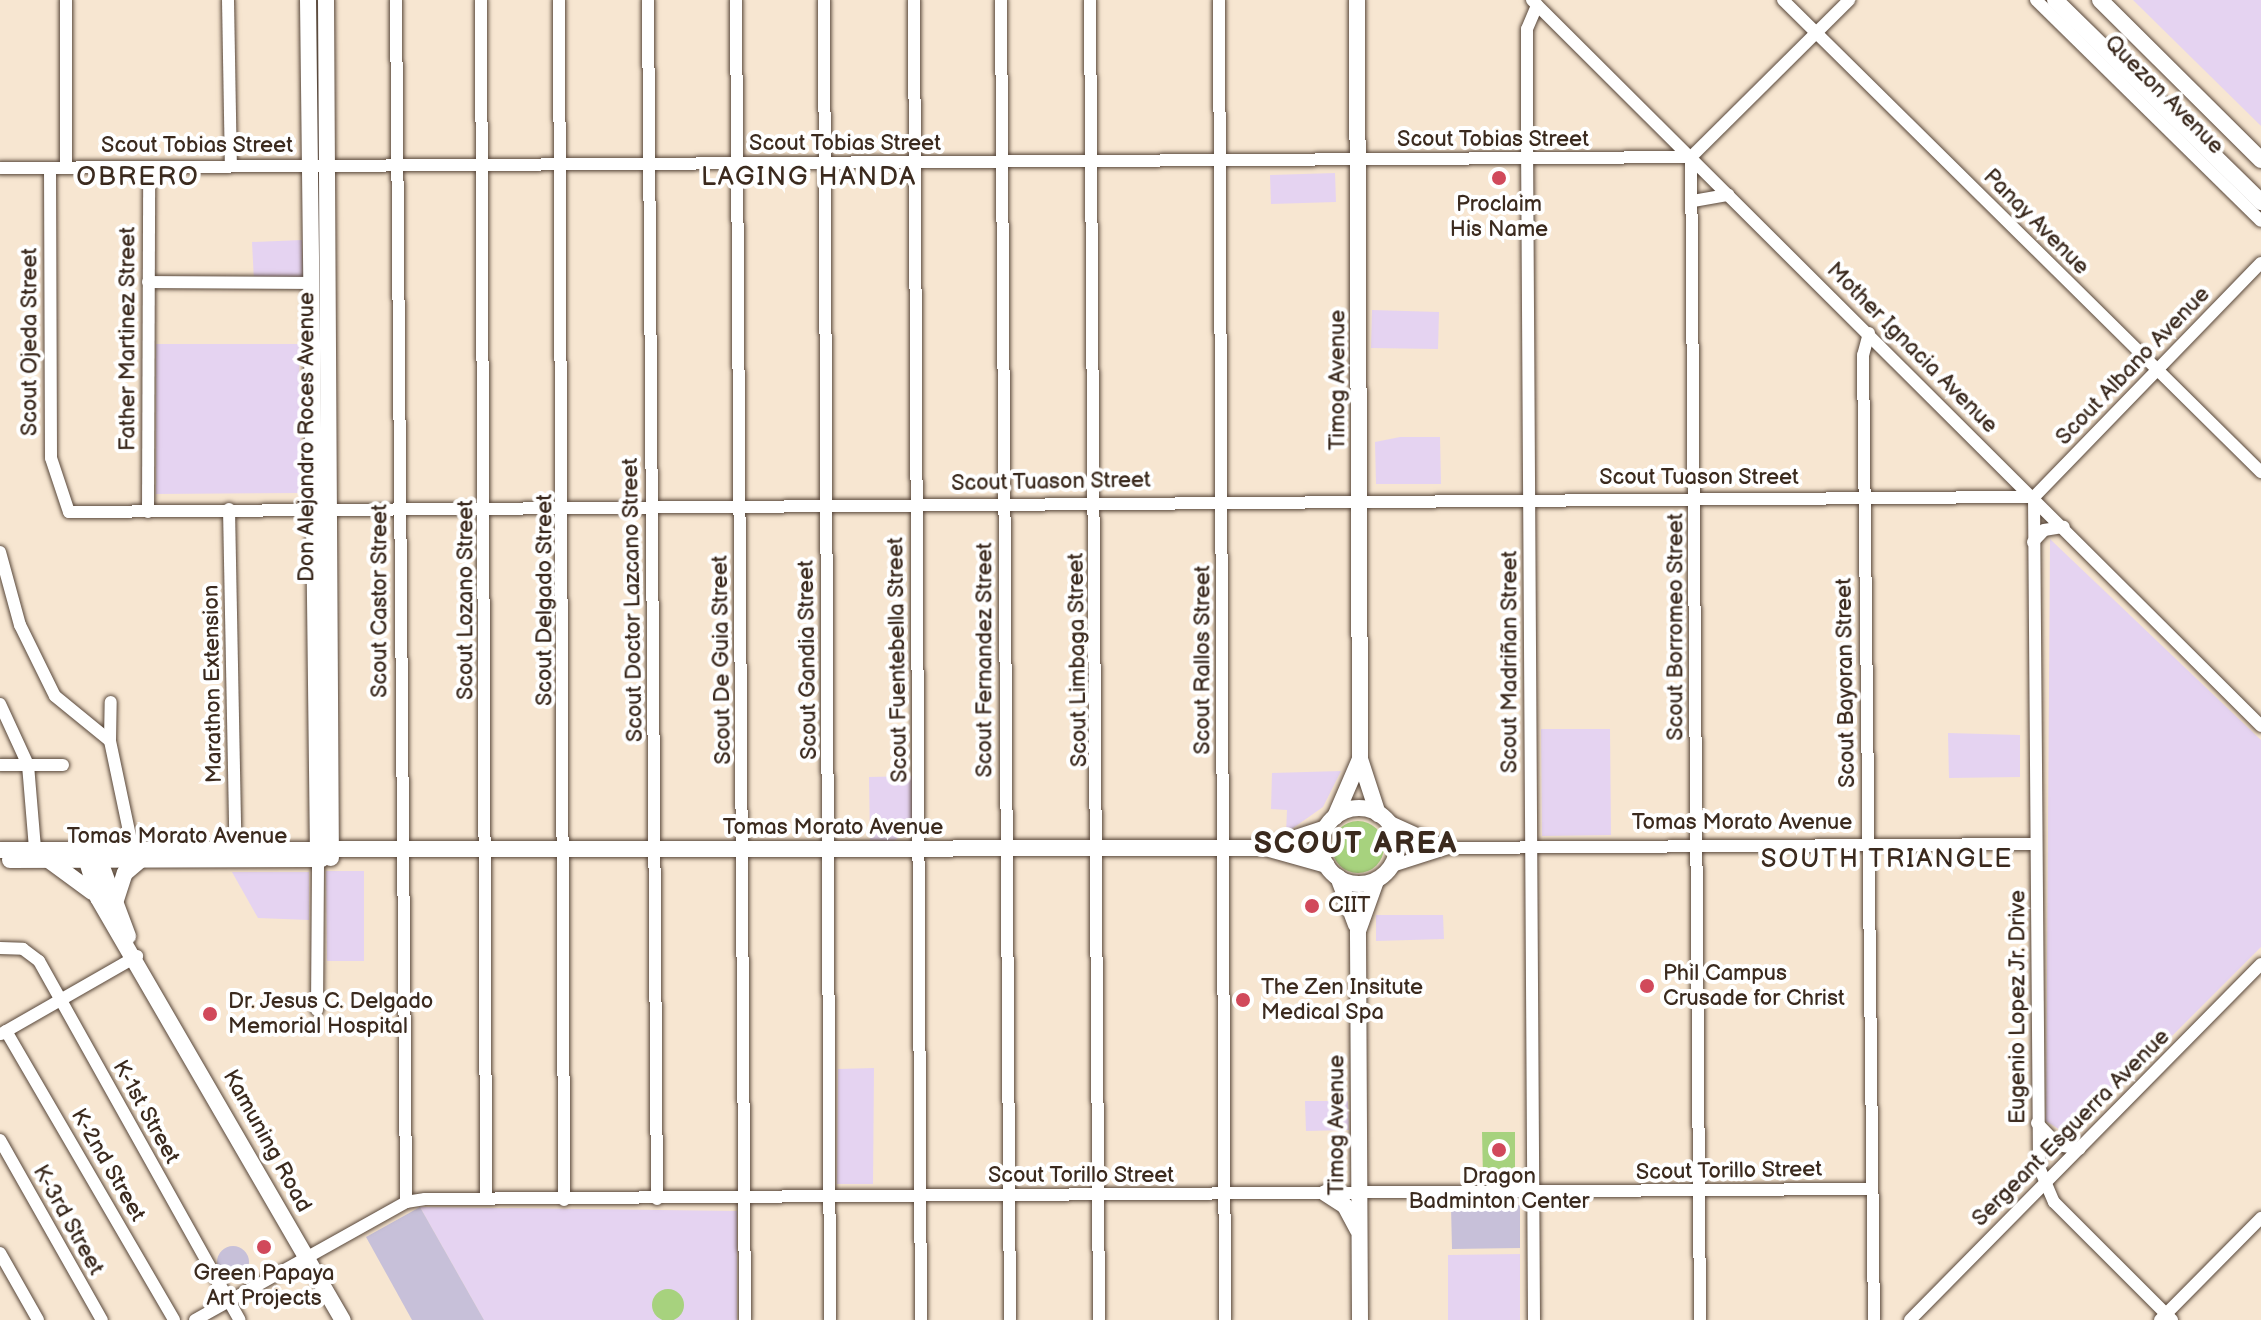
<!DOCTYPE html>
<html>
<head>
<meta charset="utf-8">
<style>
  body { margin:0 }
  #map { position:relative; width:2261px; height:1320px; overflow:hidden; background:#f7e6d1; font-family:"Balsamiq Sans",sans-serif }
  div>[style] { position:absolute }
  .built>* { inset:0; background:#e5d3f1 }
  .industrial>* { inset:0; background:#c7c0d9 }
  .round { border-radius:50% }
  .green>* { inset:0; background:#a7d27e }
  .roads { filter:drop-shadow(0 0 2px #574639) drop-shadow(0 0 2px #574639) }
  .minor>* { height:12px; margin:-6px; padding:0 6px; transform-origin:6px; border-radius:6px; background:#fff }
  .major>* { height:16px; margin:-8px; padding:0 8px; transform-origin:8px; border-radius:8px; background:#fff }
  .major>.ring { margin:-8px; padding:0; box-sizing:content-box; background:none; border:16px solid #fff; border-radius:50% }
  .dots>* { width:22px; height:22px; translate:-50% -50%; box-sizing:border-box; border:4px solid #fff; border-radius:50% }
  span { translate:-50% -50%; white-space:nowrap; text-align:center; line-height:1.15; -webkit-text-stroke:8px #fff; paint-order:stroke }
  .street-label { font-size:22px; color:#3b2a1e }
  .poi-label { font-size:22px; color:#3b2a1e }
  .left { translate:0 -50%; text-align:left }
  .quarter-label { font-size:26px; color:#3b2a1e; letter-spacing:2px }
  .district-label { font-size:30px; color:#3b2a1e; font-weight:700; letter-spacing:2px }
</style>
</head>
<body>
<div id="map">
  <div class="built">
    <i style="clip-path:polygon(2133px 0,2261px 0,2261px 126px)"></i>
    <i style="clip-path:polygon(1335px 173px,1336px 202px,1271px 204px,1270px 175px)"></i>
    <i style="clip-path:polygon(302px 240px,303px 280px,254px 281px,252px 242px)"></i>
    <i style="clip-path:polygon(1372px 310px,1439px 312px,1438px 349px,1371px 348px)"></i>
    <i style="clip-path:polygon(156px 344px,299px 344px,301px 493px,156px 494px)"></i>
    <i style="clip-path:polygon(1400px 437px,1440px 437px,1441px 484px,1376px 484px,1375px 442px)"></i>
    <i style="clip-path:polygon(2050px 539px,2261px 740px,2261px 947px,2071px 1137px,2046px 1121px)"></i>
    <i style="clip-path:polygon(1541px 729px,1610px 729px,1611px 835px,1542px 836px)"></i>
    <i style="clip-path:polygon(1948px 733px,2020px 735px,2020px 777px,1949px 778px)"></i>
    <i style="clip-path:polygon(1341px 771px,1323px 807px,1286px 833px,1287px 810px,1271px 809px,1272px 773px)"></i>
    <i style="clip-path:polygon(914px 776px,914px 826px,893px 842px,870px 842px,869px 777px)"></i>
    <i style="clip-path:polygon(326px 871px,364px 871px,364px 961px,327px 961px)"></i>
    <i style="clip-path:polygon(232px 872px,309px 872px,309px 920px,258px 918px)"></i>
    <i style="clip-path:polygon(1376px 915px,1443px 915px,1444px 939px,1376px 941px)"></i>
    <i style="clip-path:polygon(874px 1068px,873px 1184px,837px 1184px,838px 1069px)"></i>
    <i style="clip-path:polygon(1305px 1101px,1348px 1101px,1349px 1130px,1306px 1131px)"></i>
    <i style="clip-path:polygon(420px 1207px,737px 1211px,737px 1320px,484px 1320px)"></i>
    <i style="clip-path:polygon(1520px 1254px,1520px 1320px,1448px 1320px,1448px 1255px)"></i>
  </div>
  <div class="industrial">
    <i style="clip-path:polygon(1520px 1205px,1520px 1248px,1452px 1249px,1451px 1206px)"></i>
    <i style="clip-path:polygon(420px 1207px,484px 1320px,412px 1320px,366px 1237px)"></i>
    <i class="round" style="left:217px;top:1246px;width:32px;height:32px"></i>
  </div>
  <div class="green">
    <i class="round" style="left:1332px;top:821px;width:52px;height:52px"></i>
    <i style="clip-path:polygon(1482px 1132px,1515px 1132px,1515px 1168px,1508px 1176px,1483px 1177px)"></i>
    <i class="round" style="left:652px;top:1289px;width:32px;height:32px"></i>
  </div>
  <div class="roads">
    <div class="minor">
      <i style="left:228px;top:0;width:166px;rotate:89deg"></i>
      <i style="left:396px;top:0;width:1202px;rotate:89.52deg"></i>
      <i style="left:481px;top:0;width:1199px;rotate:89.76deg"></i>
      <i style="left:559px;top:0;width:1200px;rotate:89.76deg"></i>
      <i style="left:648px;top:0;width:1199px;rotate:89.57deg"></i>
      <i style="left:736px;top:0;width:1320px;rotate:89.61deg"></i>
      <i style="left:824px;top:0;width:1320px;rotate:89.74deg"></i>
      <i style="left:914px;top:0;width:1320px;rotate:89.7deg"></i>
      <i style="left:1001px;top:0;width:1320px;rotate:89.61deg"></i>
      <i style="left:1090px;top:0;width:1320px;rotate:89.61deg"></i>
      <i style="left:1219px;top:0;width:1320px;rotate:89.74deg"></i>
      <i style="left:1532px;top:0;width:1029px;rotate:44.88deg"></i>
      <i style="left:1783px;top:0;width:672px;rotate:44.64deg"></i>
      <i style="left:2036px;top:0;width:315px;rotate:44.5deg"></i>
      <i style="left:0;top:168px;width:1691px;rotate:-0.37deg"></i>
      <i style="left:50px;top:168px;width:290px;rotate:89.8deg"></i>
      <i style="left:51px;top:458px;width:57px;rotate:71.6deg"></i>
      <i style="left:69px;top:512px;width:1965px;rotate:-0.44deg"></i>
      <i style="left:66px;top:168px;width:168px;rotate:-90deg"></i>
      <i style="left:1693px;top:201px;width:36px;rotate:-10deg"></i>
      <i style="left:148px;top:282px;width:164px;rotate:0.3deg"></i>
      <i style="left:1869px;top:333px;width:23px;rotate:105deg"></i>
      <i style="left:1863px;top:355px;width:965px;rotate:89.35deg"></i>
      <i style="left:2034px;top:497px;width:670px;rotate:89.57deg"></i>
      <i style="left:2039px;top:1167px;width:38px;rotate:67deg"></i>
      <i style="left:2054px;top:1202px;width:167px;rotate:45deg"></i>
      <i style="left:2034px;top:497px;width:326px;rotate:-45.9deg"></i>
      <i style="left:229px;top:509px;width:349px;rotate:88.9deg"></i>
      <i style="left:148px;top:512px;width:345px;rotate:-89.8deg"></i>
      <i style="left:2033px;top:542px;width:16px;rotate:-47deg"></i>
      <i style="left:2044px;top:530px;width:20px;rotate:-9deg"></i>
      <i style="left:0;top:552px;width:76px;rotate:74.7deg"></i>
      <i style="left:20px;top:625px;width:79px;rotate:63.8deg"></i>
      <i style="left:55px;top:696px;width:71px;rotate:39.3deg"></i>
      <i style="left:110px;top:741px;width:106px;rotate:78.1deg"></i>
      <i style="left:0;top:704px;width:67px;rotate:65.3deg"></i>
      <i style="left:28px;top:765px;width:84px;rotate:85.2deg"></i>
      <i style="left:110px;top:741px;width:39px;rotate:-89deg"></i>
      <i style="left:0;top:765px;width:63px"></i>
      <i style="left:1386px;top:820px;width:68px;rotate:24.3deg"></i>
      <i style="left:1392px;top:866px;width:59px;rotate:-17.8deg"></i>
      <i style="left:1448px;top:848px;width:588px;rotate:-0.39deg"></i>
      <i style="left:0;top:948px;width:23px;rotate:2deg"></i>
      <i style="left:23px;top:949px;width:20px;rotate:37deg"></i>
      <i style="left:39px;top:961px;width:411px;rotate:60.8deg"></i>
      <i style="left:317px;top:1010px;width:151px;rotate:-89.6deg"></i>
      <i style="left:6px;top:1031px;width:334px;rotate:59.8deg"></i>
      <i style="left:1px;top:1034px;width:157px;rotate:-29.8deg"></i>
      <i style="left:2037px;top:1123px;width:30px;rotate:46deg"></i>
      <i style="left:2058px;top:1145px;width:22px;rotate:10deg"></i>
      <i style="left:0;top:1140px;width:207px;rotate:60.5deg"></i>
      <i style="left:0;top:1253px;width:77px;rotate:60.4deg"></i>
      <i style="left:195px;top:1320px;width:242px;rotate:-29.2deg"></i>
      <i style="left:406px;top:1202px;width:19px;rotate:-9deg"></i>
      <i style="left:425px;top:1199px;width:1445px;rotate:-0.4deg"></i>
      <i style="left:1534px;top:1320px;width:1172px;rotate:-90.34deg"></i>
      <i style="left:1527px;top:148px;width:119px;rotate:-90deg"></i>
      <i style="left:1527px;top:29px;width:26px;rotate:-67deg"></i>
      <i style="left:1700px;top:1320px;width:1163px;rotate:-90.44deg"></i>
      <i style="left:1691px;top:157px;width:223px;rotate:-44.8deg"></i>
      <i style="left:1910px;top:1320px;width:500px;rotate:-45.4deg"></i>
      <i style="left:2160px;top:1320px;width:144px;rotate:-45.3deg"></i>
    </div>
    <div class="major">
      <i style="left:308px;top:0;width:859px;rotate:89.33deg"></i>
      <i style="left:326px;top:0;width:858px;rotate:89.67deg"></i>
      <i style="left:2055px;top:0;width:289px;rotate:44.4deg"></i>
      <i style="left:2100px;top:0;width:227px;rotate:44.8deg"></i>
      <i style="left:1360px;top:759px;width:58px;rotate:71.9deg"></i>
      <i class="ring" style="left:1321px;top:808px;width:60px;height:60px"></i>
      <i style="left:1335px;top:817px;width:63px;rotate:-66.7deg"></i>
      <i style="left:1360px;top:759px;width:759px;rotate:-90.23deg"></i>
      <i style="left:93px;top:845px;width:15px;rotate:118deg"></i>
      <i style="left:86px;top:858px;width:42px;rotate:73.3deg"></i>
      <i style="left:98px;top:898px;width:488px;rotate:59.9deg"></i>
      <i style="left:1266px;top:848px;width:63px;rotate:15.6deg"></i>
      <i style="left:0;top:850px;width:1265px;rotate:-0.09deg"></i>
      <i style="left:1265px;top:848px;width:64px;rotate:-18.2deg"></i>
      <i style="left:96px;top:851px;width:91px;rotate:69.4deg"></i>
      <i style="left:10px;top:860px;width:312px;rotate:-0.2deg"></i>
      <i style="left:50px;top:861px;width:52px;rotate:36.4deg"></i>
      <i style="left:1338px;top:877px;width:51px;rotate:69.4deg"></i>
      <i style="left:115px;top:903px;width:32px;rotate:-72deg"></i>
      <i style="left:125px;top:873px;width:23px;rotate:-40deg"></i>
      <i style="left:1325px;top:1193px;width:24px;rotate:33deg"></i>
      <i style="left:1345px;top:1206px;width:27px;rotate:62deg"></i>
      <i style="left:1360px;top:1320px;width:389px;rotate:-90.3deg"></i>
      <i style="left:1358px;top:931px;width:53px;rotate:-70.2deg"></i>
    </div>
  </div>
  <div class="dots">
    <i style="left:1499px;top:178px;background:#d1495b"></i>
    <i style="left:1312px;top:906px;background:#d1495b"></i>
    <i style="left:1647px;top:986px;background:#d1495b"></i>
    <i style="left:1243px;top:1000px;background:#d1495b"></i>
    <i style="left:210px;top:1014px;background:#d1495b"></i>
    <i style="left:1499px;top:1150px;background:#d1495b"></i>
    <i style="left:264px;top:1247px;background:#d1495b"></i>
  </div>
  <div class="street-label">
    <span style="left:2164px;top:95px;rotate:45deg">Quezon Avenue</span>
    <span style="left:1493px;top:140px">Scout Tobias Street</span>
    <span style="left:845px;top:144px">Scout Tobias Street</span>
    <span style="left:197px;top:146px">Scout Tobias Street</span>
    <span style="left:2036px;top:222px;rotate:45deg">Panay Avenue</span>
    <span style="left:128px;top:339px;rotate:-90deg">Father Martinez Street</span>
    <span style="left:30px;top:342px;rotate:-90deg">Scout Ojeda Street</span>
    <span style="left:1912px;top:348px;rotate:45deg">Mother Ignacia Avenue</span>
    <span style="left:2133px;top:366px;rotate:-46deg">Scout Albano Avenue</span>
    <span style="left:1338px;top:380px;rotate:-90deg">Timog Avenue</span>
    <span style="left:307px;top:437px;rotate:-90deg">Don Alejandro Roces Avenue</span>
    <span style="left:1699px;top:478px">Scout Tuason Street</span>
    <span style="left:1051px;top:482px;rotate:-1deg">Scout Tuason Street</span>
    <span style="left:466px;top:600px;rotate:-90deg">Scout Lozano Street</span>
    <span style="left:545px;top:600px;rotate:-90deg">Scout Delgado Street</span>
    <span style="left:633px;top:600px;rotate:-91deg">Scout Doctor Lazcano Street</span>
    <span style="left:380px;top:601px;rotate:-90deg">Scout Castor Street</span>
    <span style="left:1676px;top:627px;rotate:-90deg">Scout Borromeo Street</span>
    <span style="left:722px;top:660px;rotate:-91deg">Scout De Guia Street</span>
    <span style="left:808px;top:660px;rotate:-91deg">Scout Gandia Street</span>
    <span style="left:898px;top:660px;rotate:-91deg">Scout Fuentebella Street</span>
    <span style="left:985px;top:660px;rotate:-90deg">Scout Fernandez Street</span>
    <span style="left:1078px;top:660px;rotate:-91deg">Scout Limbaga Street</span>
    <span style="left:1203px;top:660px;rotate:-90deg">Scout Rallos Street</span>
    <span style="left:1510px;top:662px;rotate:-90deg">Scout Madriñan Street</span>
    <span style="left:1846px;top:683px;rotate:-91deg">Scout Bayoran Street</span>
    <span style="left:213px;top:684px;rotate:-91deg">Marathon Extension</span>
    <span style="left:1742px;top:823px">Tomas Morato Avenue</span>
    <span style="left:833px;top:828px">Tomas Morato Avenue</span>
    <span style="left:177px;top:837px">Tomas Morato Avenue</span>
    <span style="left:2018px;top:1007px;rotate:-90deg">Eugenio Lopez Jr. Drive</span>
    <span style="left:146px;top:1112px;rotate:61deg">K-1st Street</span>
    <span style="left:1337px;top:1125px;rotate:-90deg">Timog Avenue</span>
    <span style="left:2071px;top:1128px;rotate:-45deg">Sergeant Esguerra Avenue</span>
    <span style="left:267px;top:1141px;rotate:61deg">Kamuning Road</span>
    <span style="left:108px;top:1165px;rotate:60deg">K-2nd Street</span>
    <span style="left:1729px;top:1171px;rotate:-1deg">Scout Torillo Street</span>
    <span style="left:1081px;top:1176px">Scout Torillo Street</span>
    <span style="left:68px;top:1220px;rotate:61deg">K-3rd Street</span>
  </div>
  <div class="poi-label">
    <span style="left:1499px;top:217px">Proclaim<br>His Name</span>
    <span class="left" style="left:1328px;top:906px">CIIT</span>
    <span class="left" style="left:1663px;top:986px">Phil Campus<br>Crusade for Christ</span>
    <span class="left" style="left:1261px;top:1000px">The Zen Insitute<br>Medical Spa</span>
    <span class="left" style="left:228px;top:1014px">Dr. Jesus C. Delgado<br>Memorial Hospital</span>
    <span style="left:1499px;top:1189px">Dragon<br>Badminton Center</span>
    <span style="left:264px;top:1286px">Green Papaya<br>Art Projects</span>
  </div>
  <div class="quarter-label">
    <span style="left:138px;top:178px">OBRERO</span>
    <span style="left:809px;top:178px">LAGING HANDA</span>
    <span style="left:1887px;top:860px">SOUTH TRIANGLE</span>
  </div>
  <div class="district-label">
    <span style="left:1356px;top:844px">SCOUT AREA</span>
  </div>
</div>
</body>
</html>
